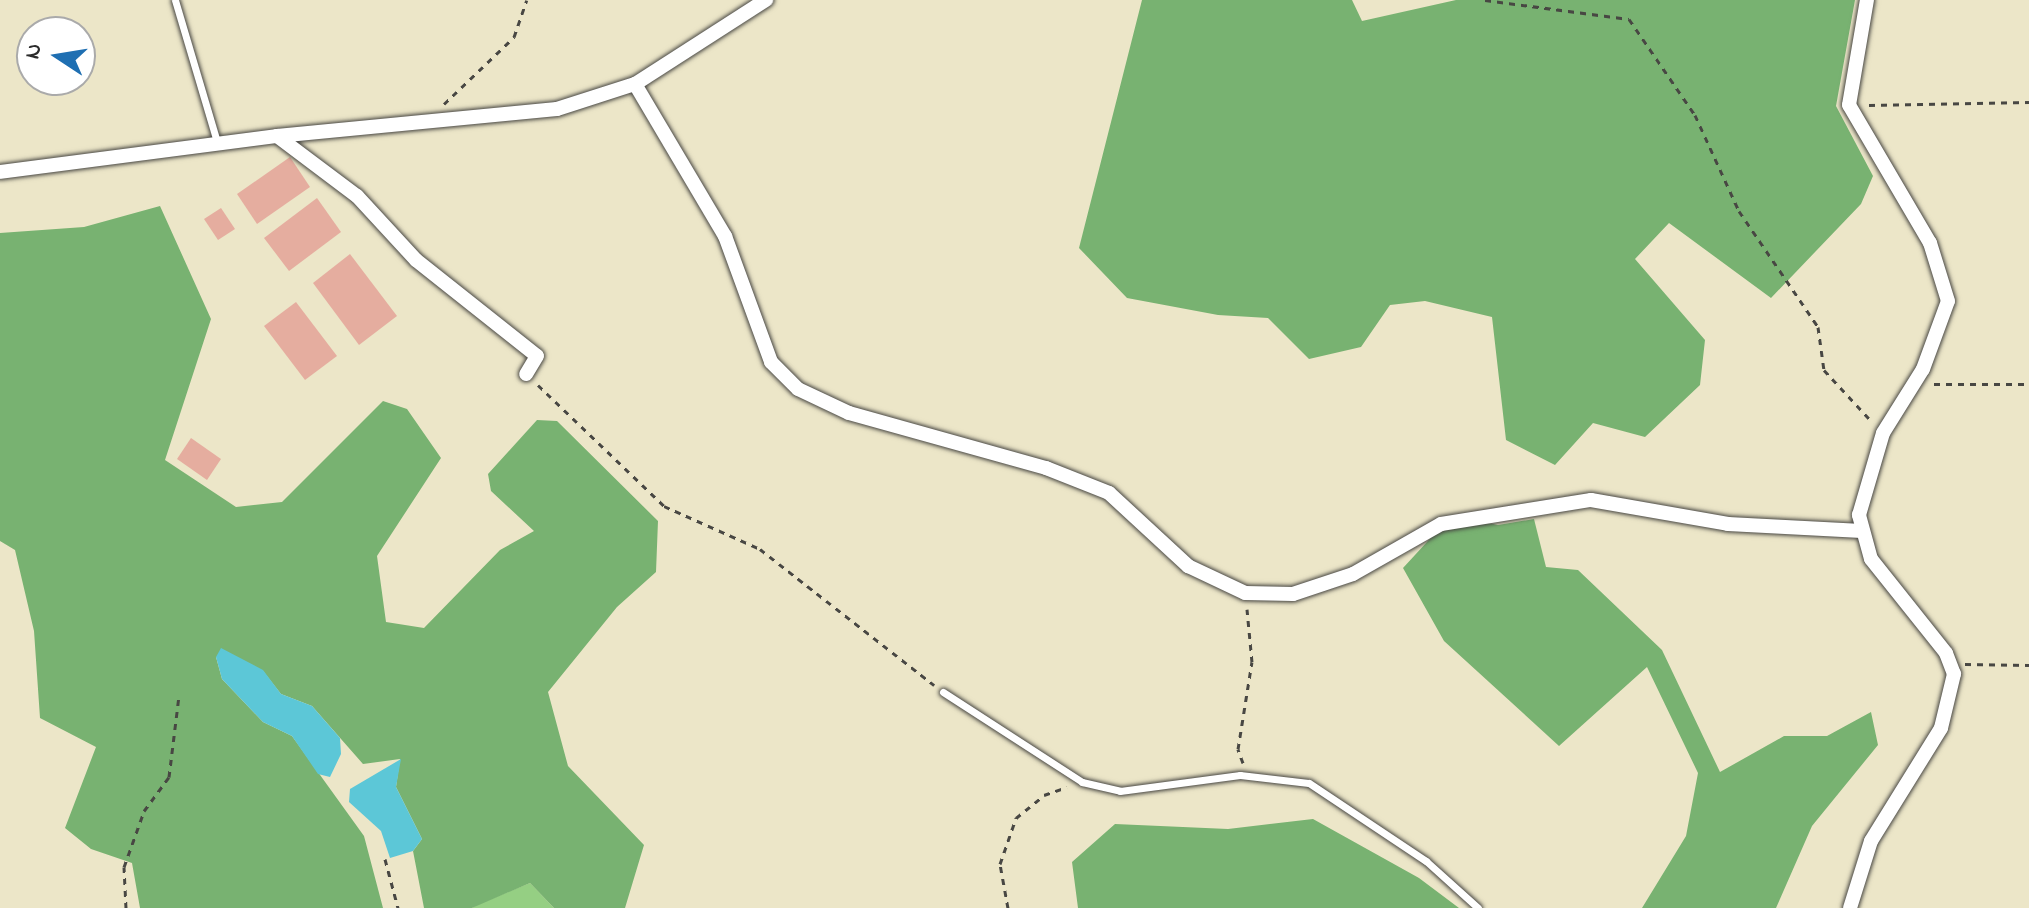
<!DOCTYPE html>
<html>
<head>
<meta charset="utf-8">
<style>
  body { margin:0 }
  #map { position:relative; width:2029px; height:908px; overflow:hidden; background:#ece6c8; font-family:"Indie Flower",sans-serif }
  div>[style] { position:absolute }
  .green>* { inset:0; background:#95cf83 }
  .forest>* { inset:0; background:#78b271 }
  .water>* { inset:0; background:#5cc7d7 }
  .building>* { inset:0; background:#e5ad9f }
  .path>* { height:3px; margin-top:-1.5px; transform-origin:0; background:repeating-linear-gradient(90deg,#484743 0 6px,transparent 0 12px) }
  .roads { filter:drop-shadow(0 0 2px #484743) drop-shadow(0 0 2px #484743) }
  .lane>* { height:7px; margin:-3.5px; padding:0 3.5px; transform-origin:3.5px; border-radius:3.5px; background:#fff }
  .street>* { height:14px; margin:-7px; padding:0 7px; transform-origin:7px; border-radius:7px; background:#fff }
  span { translate:-50% -50%; white-space:nowrap; text-align:center; line-height:1.15; -webkit-text-stroke:6px #fff; paint-order:stroke }
  .north { position:absolute; left:16px; top:16px; width:80px; height:80px; box-sizing:border-box; background:#fff; border:2px solid #aaa; border-radius:50%; rotate:282deg; font-size:22px; font-weight:700; line-height:32px; text-align:center; color:#2b2b2b }
  .north::after { content:''; display:block; margin:auto; width:28px; height:36px; background:#1f6fb2; clip-path:polygon(50% 0,100% 100%,50% 72%,0 100%) }
</style>
</head>
<body>
<div id="map">
  <div class="green">
    <i style="clip-path:polygon(530px 883px,554px 908px,472px 908px,479px 904px)"></i>
  </div>
  <div class="forest">
    <i style="clip-path:polygon(1142px 0,1352px 0,1362px 21px,1456px 0,1855px 0,1836px 106px,1873px 176px,1861px 204px,1771px 298px,1669px 223px,1635px 259px,1705px 340px,1700px 385px,1645px 437px,1593px 423px,1555px 465px,1506px 440px,1492px 317px,1425px 301px,1390px 305px,1361px 347px,1309px 359px,1268px 318px,1218px 315px,1127px 298px,1079px 248px)"></i>
    <i style="clip-path:polygon(160px 206px,211px 319px,165px 460px,236px 507px,282px 502px,383px 401px,407px 409px,441px 458px,377px 556px,386px 622px,424px 628px,500px 550px,534px 531px,491px 491px,488px 474px,537px 420px,557px 421px,658px 521px,656px 572px,617px 607px,548px 692px,568px 766px,644px 845px,625px 908px,554px 908px,530px 883px,472px 908px,424px 908px,413px 851px,422px 839px,396px 787px,400px 759px,363px 764px,312px 706px,281px 694px,263px 671px,216px 657px,222px 679px,263px 722px,292px 736px,364px 836px,383px 908px,140px 908px,132px 863px,91px 849px,65px 828px,96px 747px,40px 718px,34px 631px,15px 550px,0 541px,0 233px,84px 227px)"></i>
    <i style="clip-path:polygon(1534px 519px,1546px 567px,1578px 570px,1662px 650px,1720px 772px,1784px 736px,1827px 736px,1871px 712px,1878px 745px,1812px 826px,1776px 908px,1642px 908px,1686px 836px,1698px 773px,1647px 667px,1559px 746px,1444px 641px,1403px 568px,1438px 530px,1479px 521px,1498px 525px)"></i>
    <i style="clip-path:polygon(1313px 819px,1419px 878px,1459px 908px,1078px 908px,1072px 862px,1115px 824px,1228px 829px)"></i>
  </div>
  <div class="water">
    <i style="clip-path:polygon(221px 648px,263px 670px,281px 694px,312px 706px,340px 738px,341px 754px,330px 777px,318px 774px,292px 736px,263px 722px,222px 679px,216px 657px)"></i>
    <i style="clip-path:polygon(401px 759px,396px 787px,422px 839px,413px 851px,390px 858px,381px 831px,349px 802px,350px 789px)"></i>
  </div>
  <div class="building">
    <i style="clip-path:polygon(290px 157px,310px 187px,257px 224px,237px 194px)"></i>
    <i style="clip-path:polygon(317px 198px,341px 232px,289px 271px,264px 238px)"></i>
    <i style="clip-path:polygon(221px 208px,235px 229px,218px 240px,204px 219px)"></i>
    <i style="clip-path:polygon(350px 254px,397px 316px,359px 345px,313px 283px)"></i>
    <i style="clip-path:polygon(296px 302px,337px 356px,305px 380px,264px 326px)"></i>
    <i style="clip-path:polygon(191px 438px,221px 459px,207px 480px,177px 459px)"></i>
  </div>
  <div class="path">
    <i style="left:1485px;top:0;width:145px;rotate:7.5deg"></i>
    <i style="left:1629px;top:19px;width:116px;rotate:55.5deg"></i>
    <i style="left:1695px;top:115px;width:106px;rotate:65.4deg"></i>
    <i style="left:1739px;top:211px;width:140px;rotate:55.7deg"></i>
    <i style="left:1818px;top:327px;width:43px;rotate:82.1deg"></i>
    <i style="left:1824px;top:370px;width:72px;rotate:47.2deg"></i>
    <i style="left:444px;top:104px;width:97px;rotate:-43.7deg"></i>
    <i style="left:514px;top:37px;width:39px;rotate:-71deg"></i>
    <i style="left:1869px;top:105px;width:160px;rotate:-1.1deg"></i>
    <i style="left:1934px;top:384px;width:95px"></i>
    <i style="left:538px;top:385px;width:175px;rotate:43.8deg"></i>
    <i style="left:664px;top:506px;width:105px;rotate:24.1deg"></i>
    <i style="left:760px;top:549px;width:221px;rotate:38deg"></i>
    <i style="left:1965px;top:664px;width:64px;rotate:0.9deg"></i>
    <i style="left:1243px;top:763px;width:15px;rotate:-110deg"></i>
    <i style="left:1238px;top:749px;width:88px;rotate:-80.9deg"></i>
    <i style="left:1252px;top:662px;width:53px;rotate:-95.4deg"></i>
    <i style="left:385px;top:859px;width:51px;rotate:75.1deg"></i>
    <i style="left:126px;top:908px;width:41px;rotate:-92.8deg"></i>
    <i style="left:124px;top:867px;width:59px;rotate:-70.3deg"></i>
    <i style="left:144px;top:811px;width:42px;rotate:-53.7deg"></i>
    <i style="left:169px;top:777px;width:82px;rotate:-83deg"></i>
    <i style="left:1008px;top:908px;width:45px;rotate:-100.3deg"></i>
    <i style="left:1000px;top:864px;width:49px;rotate:-70.8deg"></i>
    <i style="left:1016px;top:818px;width:36px;rotate:-39deg"></i>
    <i style="left:1044px;top:795px;width:24px;rotate:-19deg"></i>
  </div>
  <div class="roads">
    <div class="lane">
      <i style="left:175px;top:0;width:151px;rotate:73.5deg"></i>
      <i style="left:943px;top:692px;width:166px;rotate:32.9deg"></i>
      <i style="left:1082px;top:782px;width:39px;rotate:13deg"></i>
      <i style="left:1120px;top:791px;width:121px;rotate:-7.6deg"></i>
      <i style="left:1240px;top:775px;width:69px;rotate:6.6deg"></i>
      <i style="left:1309px;top:783px;width:141px;rotate:33.7deg"></i>
      <i style="left:1426px;top:861px;width:70px;rotate:42.1deg"></i>
    </div>
    <div class="street">
      <i style="left:635px;top:84px;width:177px;rotate:59.4deg"></i>
      <i style="left:725px;top:236px;width:134px;rotate:69.9deg"></i>
      <i style="left:771px;top:362px;width:38px;rotate:45deg"></i>
      <i style="left:798px;top:389px;width:56px;rotate:25.2deg"></i>
      <i style="left:849px;top:413px;width:205px;rotate:15.6deg"></i>
      <i style="left:1046px;top:468px;width:68px;rotate:21.6deg"></i>
      <i style="left:1109px;top:493px;width:108px;rotate:42.7deg"></i>
      <i style="left:1188px;top:566px;width:63px;rotate:25.3deg"></i>
      <i style="left:1245px;top:593px;width:48px;rotate:1.2deg"></i>
      <i style="left:1293px;top:594px;width:63px;rotate:-18.4deg"></i>
      <i style="left:1353px;top:574px;width:101px;rotate:-29.6deg"></i>
      <i style="left:1441px;top:524px;width:152px;rotate:-9.1deg"></i>
      <i style="left:1591px;top:500px;width:139px;rotate:9.9deg"></i>
      <i style="left:1728px;top:524px;width:134px;rotate:3deg"></i>
      <i style="left:277px;top:136px;width:100px;rotate:36.9deg"></i>
      <i style="left:357px;top:196px;width:87px;rotate:47.3deg"></i>
      <i style="left:416px;top:260px;width:154px;rotate:38.4deg"></i>
      <i style="left:537px;top:356px;width:21px;rotate:121deg"></i>
      <i style="left:0;top:172px;width:279px;rotate:-7.4deg"></i>
      <i style="left:277px;top:136px;width:281px;rotate:-5.5deg"></i>
      <i style="left:557px;top:109px;width:82px;rotate:-17.8deg"></i>
      <i style="left:635px;top:84px;width:156px;rotate:-32.7deg"></i>
      <i style="left:1850px;top:908px;width:70px;rotate:-72.6deg"></i>
      <i style="left:1871px;top:841px;width:133px;rotate:-58.2deg"></i>
      <i style="left:1941px;top:728px;width:56px;rotate:-76.5deg"></i>
      <i style="left:1954px;top:674px;width:22px;rotate:-111deg"></i>
      <i style="left:1946px;top:653px;width:120px;rotate:-128.6deg"></i>
      <i style="left:1871px;top:559px;width:46px;rotate:-105.3deg"></i>
      <i style="left:1859px;top:515px;width:85px;rotate:-73.7deg"></i>
      <i style="left:1883px;top:433px;width:75px;rotate:-58deg"></i>
      <i style="left:1923px;top:369px;width:72px;rotate:-69.8deg"></i>
      <i style="left:1948px;top:301px;width:61px;rotate:-107.2deg"></i>
      <i style="left:1930px;top:243px;width:160px;rotate:-120.4deg"></i>
      <i style="left:1849px;top:105px;width:107px;rotate:-80.3deg"></i>
    </div>
  </div>
  <div class="north">N</div>
</div>
</body>
</html>
